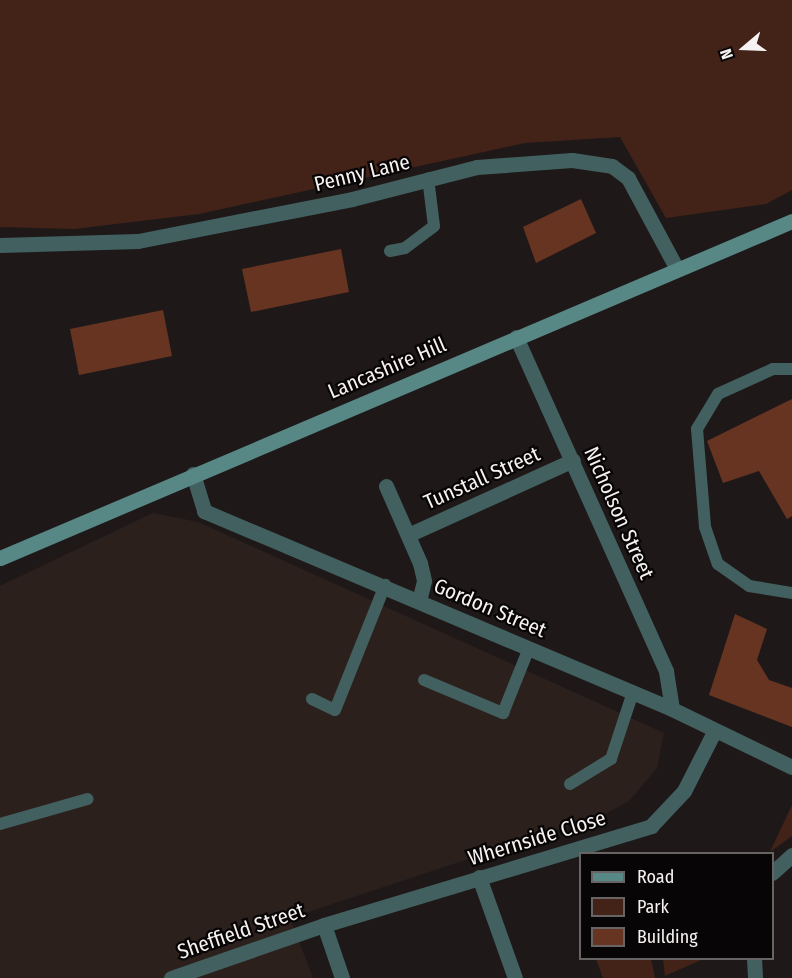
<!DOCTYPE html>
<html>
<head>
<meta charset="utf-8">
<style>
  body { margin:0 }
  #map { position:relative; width:792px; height:978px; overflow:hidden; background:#1e1918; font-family:"Fira Sans Condensed",sans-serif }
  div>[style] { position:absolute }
  .built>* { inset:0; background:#2c201d }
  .green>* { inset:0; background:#432318 }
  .building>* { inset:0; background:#673422 }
  .lane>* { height:12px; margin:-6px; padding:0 6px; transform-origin:6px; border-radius:6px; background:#42605f }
  .street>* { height:15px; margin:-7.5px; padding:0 7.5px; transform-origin:7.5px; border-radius:7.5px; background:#42605f }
  .secondary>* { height:15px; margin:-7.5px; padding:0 7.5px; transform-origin:7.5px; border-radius:7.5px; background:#578886 }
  span { translate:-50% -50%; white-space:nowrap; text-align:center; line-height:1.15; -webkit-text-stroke:4.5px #070505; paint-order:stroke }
  .street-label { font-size:21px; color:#f6f2f1 }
  .legend { position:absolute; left:579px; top:852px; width:195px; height:108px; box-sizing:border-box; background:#070505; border:2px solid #676463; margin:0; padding:8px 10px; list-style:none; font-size:18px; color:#f6f2f1 }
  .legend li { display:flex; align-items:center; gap:12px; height:30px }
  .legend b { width:30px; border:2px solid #676463 }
  .north { position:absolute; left:714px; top:18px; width:60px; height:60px; -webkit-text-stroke:4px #070505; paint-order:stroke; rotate:251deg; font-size:16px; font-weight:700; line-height:24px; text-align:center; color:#f6f2f1 }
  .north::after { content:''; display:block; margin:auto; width:21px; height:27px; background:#f6f2f1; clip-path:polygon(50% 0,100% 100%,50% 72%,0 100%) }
</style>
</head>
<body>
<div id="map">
  <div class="built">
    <i style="clip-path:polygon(153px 513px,198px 522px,664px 733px,657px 768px,629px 801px,605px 814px,290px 918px,313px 978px,0 978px,0 586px)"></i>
  </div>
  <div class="green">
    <i style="clip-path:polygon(0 0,792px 0,792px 190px,766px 204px,666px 218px,620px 137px,525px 143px,199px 214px,74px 229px,0 227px)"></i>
    <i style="clip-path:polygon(792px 805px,792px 836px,770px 852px)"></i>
    <i style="clip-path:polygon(596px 959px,651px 959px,655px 978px,603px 978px)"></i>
    <i style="clip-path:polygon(663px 959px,663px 958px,703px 959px,665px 976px)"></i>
  </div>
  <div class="building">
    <i style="clip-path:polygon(581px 199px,596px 233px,536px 263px,523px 227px)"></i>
    <i style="clip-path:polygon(341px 249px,349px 292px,251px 312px,242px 269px)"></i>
    <i style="clip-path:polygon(163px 310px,172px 356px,79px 375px,70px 329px)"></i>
    <i style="clip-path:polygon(792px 399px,792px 516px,787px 519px,759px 471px,723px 483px,707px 441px)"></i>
    <i style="clip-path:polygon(735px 614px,767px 629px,757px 660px,769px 680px,792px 688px,792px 727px,709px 695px)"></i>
  </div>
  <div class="lane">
    <i style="left:390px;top:251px;width:15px;rotate:-11deg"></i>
    <i style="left:405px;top:248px;width:36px;rotate:-37deg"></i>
    <i style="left:434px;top:226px;width:48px;rotate:-97.1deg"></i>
    <i style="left:792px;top:369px;width:19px;rotate:180deg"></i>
    <i style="left:773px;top:369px;width:60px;rotate:155.6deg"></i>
    <i style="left:718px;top:394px;width:41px;rotate:121deg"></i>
    <i style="left:697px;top:429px;width:98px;rotate:85.3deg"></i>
    <i style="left:705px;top:527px;width:39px;rotate:71deg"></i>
    <i style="left:718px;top:564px;width:38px;rotate:35deg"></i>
    <i style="left:749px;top:586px;width:44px;rotate:9.2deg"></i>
    <i style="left:424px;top:680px;width:86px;rotate:22.7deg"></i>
    <i style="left:503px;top:713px;width:70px;rotate:-68.2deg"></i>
    <i style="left:312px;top:699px;width:25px;rotate:26deg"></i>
    <i style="left:335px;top:710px;width:135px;rotate:-68.2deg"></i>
    <i style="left:570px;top:784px;width:48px;rotate:-31.4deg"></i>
    <i style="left:611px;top:759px;width:71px;rotate:-71.8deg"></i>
    <i style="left:0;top:824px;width:91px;rotate:-15.9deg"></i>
  </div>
  <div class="street">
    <i style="left:0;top:245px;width:138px;rotate:-1.7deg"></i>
    <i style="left:138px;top:241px;width:218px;rotate:-11.1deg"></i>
    <i style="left:352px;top:199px;width:129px;rotate:-14.4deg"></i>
    <i style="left:477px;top:167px;width:95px;rotate:-4.2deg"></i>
    <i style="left:572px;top:160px;width:40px;rotate:8.5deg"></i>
    <i style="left:612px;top:166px;width:20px;rotate:37deg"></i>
    <i style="left:628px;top:178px;width:103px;rotate:61.7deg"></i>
    <i style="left:516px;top:337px;width:366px;rotate:65.8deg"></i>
    <i style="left:666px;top:671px;width:38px;rotate:81deg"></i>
    <i style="left:193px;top:474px;width:39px;rotate:73deg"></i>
    <i style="left:204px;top:511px;width:508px;rotate:22.93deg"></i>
    <i style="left:672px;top:709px;width:133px;rotate:25.8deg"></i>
    <i style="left:386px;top:486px;width:84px;rotate:66.2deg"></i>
    <i style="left:420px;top:563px;width:18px;rotate:77deg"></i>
    <i style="left:424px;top:581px;width:21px;rotate:104deg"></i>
    <i style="left:408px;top:535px;width:181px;rotate:-24.4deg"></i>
    <i style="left:772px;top:873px;width:27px;rotate:-42deg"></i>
    <i style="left:479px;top:877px;width:107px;rotate:70.4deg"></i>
    <i style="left:324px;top:925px;width:56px;rotate:71.2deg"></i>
    <i style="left:754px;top:958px;width:20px;rotate:87deg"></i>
    <i style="left:171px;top:978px;width:162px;rotate:-19.1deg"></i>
    <i style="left:324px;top:925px;width:342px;rotate:-16.8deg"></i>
    <i style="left:651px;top:826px;width:48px;rotate:-46.7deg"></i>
    <i style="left:684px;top:791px;width:68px;rotate:-63.1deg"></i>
  </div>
  <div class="secondary">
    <i style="left:0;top:558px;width:861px;rotate:-23.05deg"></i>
  </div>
  <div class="street-label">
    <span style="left:362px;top:173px;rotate:-14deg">Penny Lane</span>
    <span style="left:387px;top:368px;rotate:-23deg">Lancashire Hill</span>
    <span style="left:482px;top:478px;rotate:-24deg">Tunstall Street</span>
    <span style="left:619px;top:513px;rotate:66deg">Nicholson Street</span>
    <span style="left:490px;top:608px;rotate:23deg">Gordon Street</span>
    <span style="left:537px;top:838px;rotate:-17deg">Whernside Close</span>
    <span style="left:241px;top:931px;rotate:-19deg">Sheffield Street</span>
  </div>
  <ul class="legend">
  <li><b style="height:8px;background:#578886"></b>Road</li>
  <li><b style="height:16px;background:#432318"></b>Park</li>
  <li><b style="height:16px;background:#673422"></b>Building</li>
  </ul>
  <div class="north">N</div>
</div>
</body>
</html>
